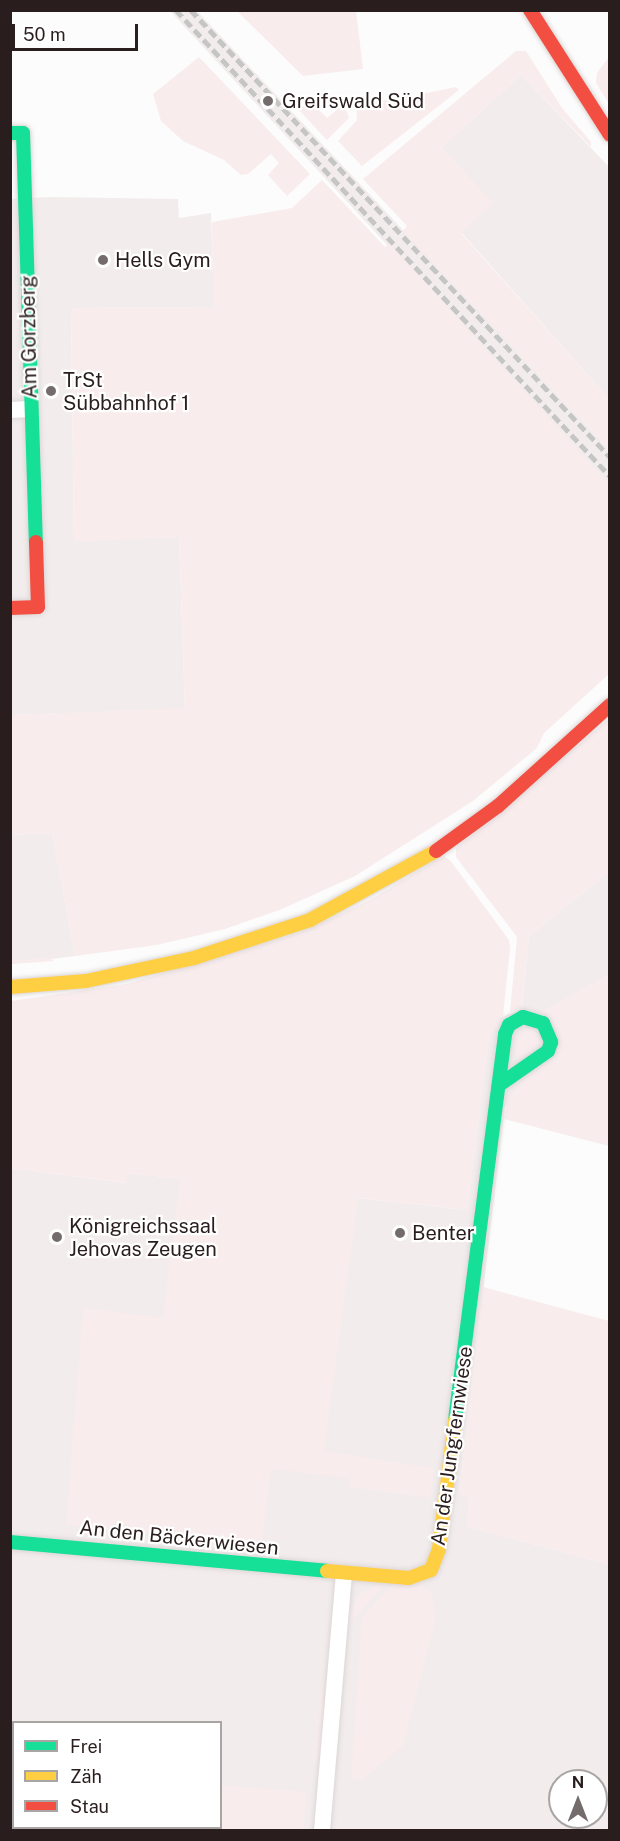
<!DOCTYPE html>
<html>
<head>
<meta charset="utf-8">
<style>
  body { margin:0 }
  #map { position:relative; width:620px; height:1841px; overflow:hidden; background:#fcfcfc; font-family:"Public Sans",sans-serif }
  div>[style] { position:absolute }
  .built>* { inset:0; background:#f2ecec }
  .green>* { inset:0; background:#f8eced }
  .roads { filter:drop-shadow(0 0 2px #ddd6d6) drop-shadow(0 0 2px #ddd6d6) }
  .street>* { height:16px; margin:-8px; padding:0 8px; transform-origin:8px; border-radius:8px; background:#fff }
  .fast>* { height:14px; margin:-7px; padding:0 7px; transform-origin:7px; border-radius:7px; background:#16e098 }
  .slow>* { height:14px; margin:-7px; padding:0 7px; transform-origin:7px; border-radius:7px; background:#ffcf43 }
  .jam>* { height:14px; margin:-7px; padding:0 7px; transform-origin:7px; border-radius:7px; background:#f24e42 }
  .rail>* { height:4.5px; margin-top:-2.25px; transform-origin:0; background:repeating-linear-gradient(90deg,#c6c5c5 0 9px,transparent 0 13.5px) }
  .dots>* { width:16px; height:16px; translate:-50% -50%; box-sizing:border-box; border:3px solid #fff; border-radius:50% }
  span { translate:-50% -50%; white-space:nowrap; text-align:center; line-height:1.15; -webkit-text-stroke:4.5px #fff; paint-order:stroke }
  .poi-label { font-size:20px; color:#2a1d1e }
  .left { translate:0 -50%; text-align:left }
  .street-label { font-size:20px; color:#2a1d1e }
  .frame { position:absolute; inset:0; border:12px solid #2a1d1e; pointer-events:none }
  .legend { position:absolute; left:12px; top:1721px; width:210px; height:108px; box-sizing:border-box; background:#fff; border:2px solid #aaa5a5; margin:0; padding:8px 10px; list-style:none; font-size:18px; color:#2a1d1e }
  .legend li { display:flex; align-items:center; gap:12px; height:30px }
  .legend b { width:30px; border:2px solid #aaa5a5 }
  .north { position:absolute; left:548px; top:1769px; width:60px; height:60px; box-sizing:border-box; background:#fff; border:2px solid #aaa5a5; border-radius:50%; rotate:0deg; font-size:16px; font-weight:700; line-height:24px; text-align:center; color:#2a1d1e }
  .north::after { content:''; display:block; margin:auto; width:21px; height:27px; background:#746b6c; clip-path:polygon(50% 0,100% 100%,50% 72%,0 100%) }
  .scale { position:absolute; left:12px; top:24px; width:126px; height:27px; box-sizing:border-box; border:3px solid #2a1d1e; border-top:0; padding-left:8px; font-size:18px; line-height:21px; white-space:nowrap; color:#2a1d1e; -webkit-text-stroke:4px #fff; paint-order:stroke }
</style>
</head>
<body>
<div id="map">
  <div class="built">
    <i style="clip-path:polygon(170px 11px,197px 11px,609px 449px,609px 484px)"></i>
    <i style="clip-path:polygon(521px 75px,609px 167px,609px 399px,461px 232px,442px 147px)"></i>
    <i style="clip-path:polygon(50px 197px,178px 199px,179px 218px,211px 213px,214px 307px,71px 308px,74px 541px,179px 537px,185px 709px,11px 715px,10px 199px)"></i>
    <i style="clip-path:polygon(52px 833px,75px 956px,11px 964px,11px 835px)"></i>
    <i style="clip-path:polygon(evenodd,609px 872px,609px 975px,543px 1011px,555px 1058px,531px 1076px,505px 1107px,459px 1493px,469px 1499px,467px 1527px,609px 1564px,609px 1830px,11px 1830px,11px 1168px,125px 1183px,127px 1173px,467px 1210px,489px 1036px,503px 1017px,522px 1008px,529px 936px,609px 872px,14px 1722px,220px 1722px,220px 1828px,14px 1828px,14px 1722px,609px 872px,560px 1781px,596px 1781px,596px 1817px,560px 1817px,560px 1781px)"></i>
  </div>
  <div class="green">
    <i style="clip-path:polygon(237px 11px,356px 11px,363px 69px,303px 76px)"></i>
    <i style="clip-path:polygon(516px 51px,526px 51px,562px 108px,591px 142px,591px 147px,521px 75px,442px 147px,493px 203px,461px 233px,609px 399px,609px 449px,403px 231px,407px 226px,363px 179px)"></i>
    <i style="clip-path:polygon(199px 57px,310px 174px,287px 196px,268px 175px,279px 163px,271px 154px,248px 174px,241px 175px,224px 160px,183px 141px,161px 121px,153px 94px)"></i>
    <i style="clip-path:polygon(609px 57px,609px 104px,596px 83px,597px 73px)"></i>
    <i style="clip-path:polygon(456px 87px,459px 90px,362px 166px,338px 141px,357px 120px,356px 101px,393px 100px)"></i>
    <i style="clip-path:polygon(344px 104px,349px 118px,327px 140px,295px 106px,318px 109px,327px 118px)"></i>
    <i style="clip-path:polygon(322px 180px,385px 247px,389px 243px,609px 484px,609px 674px,544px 733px,537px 748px,473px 801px,355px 876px,282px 909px,225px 929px,157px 945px,75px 956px,52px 833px,11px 835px,11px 715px,185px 708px,179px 537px,74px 542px,71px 308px,213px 307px,212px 222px,292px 208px)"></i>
    <i style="clip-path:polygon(609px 719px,609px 872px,529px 936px,522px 1008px,510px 1012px,517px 937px,456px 857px,456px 848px)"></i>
    <i style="clip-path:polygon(443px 856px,450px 860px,509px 940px,510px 948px,503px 1017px,489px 1037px,467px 1210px,358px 1198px,324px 1451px,434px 1468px,430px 1498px,349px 1487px,350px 1478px,271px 1469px,262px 1544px,66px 1525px,83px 1308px,163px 1318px,180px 1179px,127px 1173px,126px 1183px,11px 1168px,11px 1001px,126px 984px,301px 932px,370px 900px)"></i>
    <i style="clip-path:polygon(50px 958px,54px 961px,11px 964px,11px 960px)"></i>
    <i style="clip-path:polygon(609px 975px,609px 1146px,504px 1119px,508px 1099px,519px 1084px,555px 1058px,542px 1011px)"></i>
    <i style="clip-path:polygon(528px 1028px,535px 1029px,542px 1043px,520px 1059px,515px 1054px,518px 1036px)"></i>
    <i style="clip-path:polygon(483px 1287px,609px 1321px,609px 1564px,466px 1527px,469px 1500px,459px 1493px)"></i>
    <i style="clip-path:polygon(380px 1584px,379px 1590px,354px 1619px,349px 1619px,357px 1595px)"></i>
    <i style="clip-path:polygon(391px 1585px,423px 1586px,432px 1593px,435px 1622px,403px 1746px,362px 1780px,351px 1779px,362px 1618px)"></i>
    <i style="clip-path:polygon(320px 1690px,324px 1702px,319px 1759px,313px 1765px)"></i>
    <i style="clip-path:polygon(221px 1785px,306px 1792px,303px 1830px,30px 1830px,220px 1828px)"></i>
  </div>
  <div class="roads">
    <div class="street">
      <i style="left:10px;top:410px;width:20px;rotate:-3deg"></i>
      <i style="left:322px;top:1830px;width:257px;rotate:-85.1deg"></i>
    </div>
    <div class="fast">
      <i style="left:10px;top:133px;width:13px"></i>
      <i style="left:23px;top:133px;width:409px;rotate:88.2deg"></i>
      <i style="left:455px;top:1420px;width:389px;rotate:-82.6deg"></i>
      <i style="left:505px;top:1034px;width:10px;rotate:-66deg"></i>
      <i style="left:509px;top:1025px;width:16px;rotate:-30deg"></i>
      <i style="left:523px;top:1017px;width:21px;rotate:17deg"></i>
      <i style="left:543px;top:1023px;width:21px;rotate:67deg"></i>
      <i style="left:551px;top:1042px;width:9px;rotate:108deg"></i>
      <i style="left:548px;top:1051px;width:60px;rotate:145.2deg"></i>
      <i style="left:10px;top:1542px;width:318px;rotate:5.2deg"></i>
    </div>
    <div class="slow">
      <i style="left:10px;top:987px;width:76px;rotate:-4.5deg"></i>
      <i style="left:86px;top:981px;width:110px;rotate:-12deg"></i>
      <i style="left:194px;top:958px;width:122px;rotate:-18.1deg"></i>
      <i style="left:310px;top:920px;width:144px;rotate:-28.7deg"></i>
      <i style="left:327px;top:1571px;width:82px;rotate:4.9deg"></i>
      <i style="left:409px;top:1578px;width:23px;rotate:-20deg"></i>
      <i style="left:431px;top:1570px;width:22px;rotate:-69deg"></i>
      <i style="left:439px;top:1549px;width:130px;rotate:-82.9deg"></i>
    </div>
    <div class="jam">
      <i style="left:530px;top:10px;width:148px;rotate:57.4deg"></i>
      <i style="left:10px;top:608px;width:28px;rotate:-2deg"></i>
      <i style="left:38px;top:607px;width:65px;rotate:-91.8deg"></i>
      <i style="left:436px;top:851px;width:77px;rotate:-36deg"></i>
      <i style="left:498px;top:806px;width:151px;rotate:-42deg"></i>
    </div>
  </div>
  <div class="rail">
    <i style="left:176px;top:10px;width:637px;rotate:47.04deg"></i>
    <i style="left:191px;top:10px;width:613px;rotate:46.85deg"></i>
  </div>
  <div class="dots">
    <i style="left:268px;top:101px;background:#746b6c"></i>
    <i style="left:103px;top:260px;background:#746b6c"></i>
    <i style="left:51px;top:391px;background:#746b6c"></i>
    <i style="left:400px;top:1233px;background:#746b6c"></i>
    <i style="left:57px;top:1237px;background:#746b6c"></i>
  </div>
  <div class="poi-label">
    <span class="left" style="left:282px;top:101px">Greifswald Süd</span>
    <span class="left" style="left:115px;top:260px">Hells Gym</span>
    <span class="left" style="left:63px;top:392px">TrSt<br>Sübbahnhof 1</span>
    <span class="left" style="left:69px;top:1238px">Königreichssaal<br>Jehovas Zeugen</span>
    <span class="left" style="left:412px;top:1233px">Benter</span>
  </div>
  <div class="street-label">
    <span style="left:29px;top:337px;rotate:-91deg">Am Gorzberg</span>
    <span style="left:452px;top:1446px;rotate:-82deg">An der Jungfernwiese</span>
    <span style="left:179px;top:1538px;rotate:6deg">An den Bäckerwiesen</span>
  </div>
  <div class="frame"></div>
  <ul class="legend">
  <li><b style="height:8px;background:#16e098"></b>Frei</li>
  <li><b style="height:8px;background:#ffcf43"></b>Zäh</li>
  <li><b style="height:8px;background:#f24e42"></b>Stau</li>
  </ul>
  <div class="north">N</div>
  <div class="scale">50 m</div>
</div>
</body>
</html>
